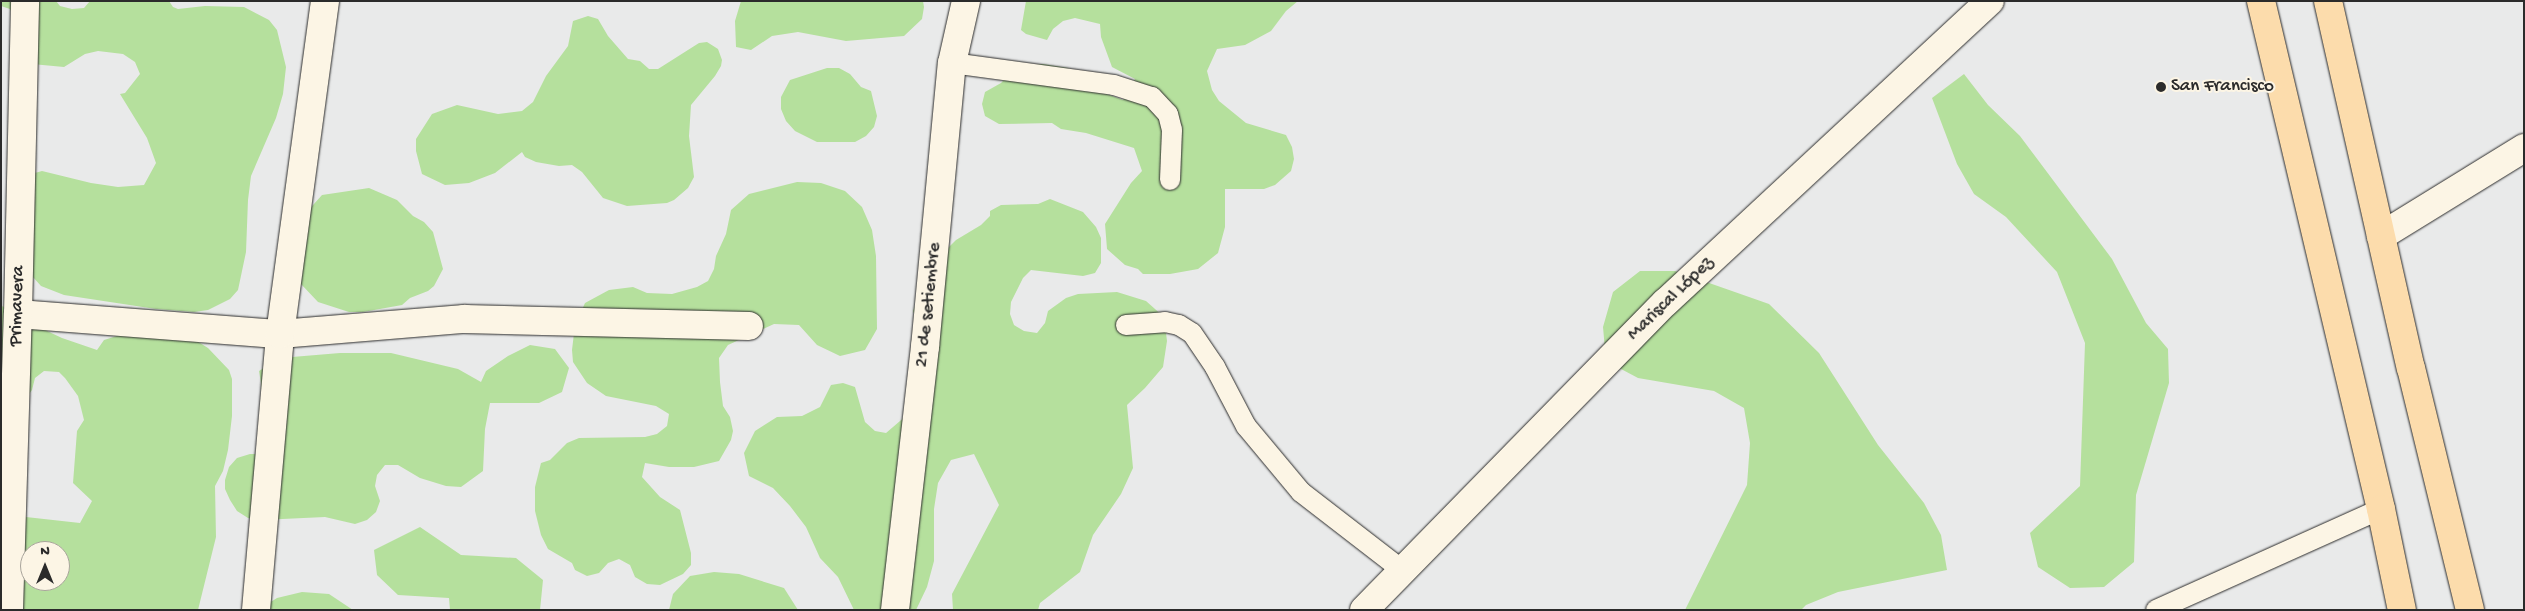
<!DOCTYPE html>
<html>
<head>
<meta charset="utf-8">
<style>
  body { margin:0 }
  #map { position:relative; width:2525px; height:611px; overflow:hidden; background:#e9eaea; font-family:"Gochi Hand",sans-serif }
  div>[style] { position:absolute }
  .green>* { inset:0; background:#b5e09d }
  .roads { filter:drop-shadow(0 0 1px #2b2b2b) drop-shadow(0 0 1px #2b2b2b) }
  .lane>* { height:20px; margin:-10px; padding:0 10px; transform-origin:10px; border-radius:10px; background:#fcf5e5 }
  .street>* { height:28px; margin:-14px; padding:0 14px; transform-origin:14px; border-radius:14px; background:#fcf5e5 }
  .secondary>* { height:28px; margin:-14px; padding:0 14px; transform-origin:14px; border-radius:14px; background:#fcf5e5 }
  .highway>* { height:28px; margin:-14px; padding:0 14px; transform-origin:14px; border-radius:14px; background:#fcdcac }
  .dots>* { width:14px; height:14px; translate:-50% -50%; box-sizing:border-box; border:2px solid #fcf5e5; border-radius:50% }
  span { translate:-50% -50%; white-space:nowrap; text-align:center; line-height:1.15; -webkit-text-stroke:4px #fcf5e5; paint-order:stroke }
  .poi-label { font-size:19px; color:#2b2b2b }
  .left { translate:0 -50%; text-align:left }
  .street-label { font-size:19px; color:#2b2b2b }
  .frame { position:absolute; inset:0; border:2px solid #2b2b2b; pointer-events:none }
  .north { position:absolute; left:20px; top:541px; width:50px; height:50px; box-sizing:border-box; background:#fcf5e5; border:1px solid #a8a49b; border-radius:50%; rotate:0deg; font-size:14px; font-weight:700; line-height:20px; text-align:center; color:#2b2b2b }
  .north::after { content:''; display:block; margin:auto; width:18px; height:22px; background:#2b2b2b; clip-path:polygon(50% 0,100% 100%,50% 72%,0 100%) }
</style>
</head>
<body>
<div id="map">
  <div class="green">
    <i style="clip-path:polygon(1px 1px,56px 1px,60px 6px,72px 9px,84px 8px,90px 1px,169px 1px,173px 7px,178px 9px,205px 6px,244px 7px,269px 20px,277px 30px,286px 67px,283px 94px,276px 118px,251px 176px,248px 200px,246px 252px,238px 290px,230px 299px,208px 310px,194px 312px,156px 309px,64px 295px,41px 286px,32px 276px,24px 176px,42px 171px,91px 183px,118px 187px,144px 185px,156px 163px,147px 138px,120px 94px,125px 93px,140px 74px,135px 62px,123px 54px,98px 51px,85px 54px,64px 67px,32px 64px,15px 20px,10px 9px,1px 6px)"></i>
    <i style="clip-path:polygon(741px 1px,923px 1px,924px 7px,922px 19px,904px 36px,846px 41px,798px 32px,772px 36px,751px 50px,736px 47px,735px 21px)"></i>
    <i style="clip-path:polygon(1026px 1px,1298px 1px,1286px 11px,1271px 31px,1245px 45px,1217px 49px,1207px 71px,1212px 90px,1219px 101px,1246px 123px,1286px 135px,1292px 147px,1294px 159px,1291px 171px,1275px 185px,1264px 189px,1225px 189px,1225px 227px,1218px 253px,1198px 269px,1170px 274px,1143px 274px,1138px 269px,1125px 265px,1107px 249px,1105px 224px,1131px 183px,1142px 171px,1134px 148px,1086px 133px,1061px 129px,1052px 123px,999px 124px,985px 116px,982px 104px,985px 92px,1001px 83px,1018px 66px,1043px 64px,1068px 68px,1086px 86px,1123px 100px,1135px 79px,1112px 67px,1101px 37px,1100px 24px,1075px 18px,1063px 21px,1053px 29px,1047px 40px,1026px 34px,1021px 30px)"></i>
    <i style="clip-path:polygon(588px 16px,598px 19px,608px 36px,628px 59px,640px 61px,649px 69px,658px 69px,699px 43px,707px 42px,718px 49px,722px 60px,721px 66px,715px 76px,691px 105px,689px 136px,694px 177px,688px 188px,674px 200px,667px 203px,627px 206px,603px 198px,582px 172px,572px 165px,559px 166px,536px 162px,525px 157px,522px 152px,495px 173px,469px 183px,445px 185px,422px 174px,416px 151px,416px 139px,432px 114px,457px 105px,498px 114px,522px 111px,533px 102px,546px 76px,568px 46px,573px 21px)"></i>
    <i style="clip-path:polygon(827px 68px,839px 68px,850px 74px,861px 87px,871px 91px,877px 116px,874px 127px,866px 136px,855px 142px,817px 142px,795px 131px,786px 121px,781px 109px,781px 97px,790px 80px)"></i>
    <i style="clip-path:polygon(1964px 74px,1988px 105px,2020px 136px,2112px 259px,2146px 323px,2168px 349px,2169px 383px,2136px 495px,2134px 562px,2104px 587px,2070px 588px,2038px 567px,2030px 533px,2080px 486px,2085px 343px,2057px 272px,2006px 217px,1974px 194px,1957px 164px,1932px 98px)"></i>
    <i style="clip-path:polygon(797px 182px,821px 183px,845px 191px,862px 207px,872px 230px,876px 256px,877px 329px,865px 350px,840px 356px,817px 345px,799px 325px,774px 324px,728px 345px,719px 358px,720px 382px,723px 406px,730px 417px,733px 431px,731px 440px,719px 461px,694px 467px,669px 467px,645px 463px,642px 477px,660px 497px,680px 510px,691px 553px,691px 565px,683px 574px,660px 585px,647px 584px,635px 577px,630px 565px,619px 559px,608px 563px,599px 573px,587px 576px,575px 570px,572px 563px,548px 549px,541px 535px,535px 511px,535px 487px,541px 463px,550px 460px,567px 443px,579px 438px,645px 437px,657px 434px,667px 426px,669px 414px,656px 406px,606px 396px,587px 383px,573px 362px,572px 350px,575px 325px,585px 303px,609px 290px,633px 287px,647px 293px,672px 294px,697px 287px,708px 281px,714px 269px,716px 256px,726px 234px,731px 210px,749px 194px)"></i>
    <i style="clip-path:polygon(369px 188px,397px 200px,413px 216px,424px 222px,433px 232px,443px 269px,434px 286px,428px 291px,410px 298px,402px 305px,363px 312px,349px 312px,318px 302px,301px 284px,295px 258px,305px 214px,322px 195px)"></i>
    <i style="clip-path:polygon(1050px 199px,1083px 212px,1096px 227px,1101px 238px,1101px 263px,1095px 273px,1083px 276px,1031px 270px,1023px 278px,1011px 302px,1010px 314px,1014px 325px,1024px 331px,1037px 333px,1045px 323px,1048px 311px,1066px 298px,1078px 294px,1117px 292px,1146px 301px,1164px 317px,1167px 341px,1163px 367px,1145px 388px,1127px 405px,1133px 468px,1121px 494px,1093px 535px,1080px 572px,1040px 603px,1038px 610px,953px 610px,952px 594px,999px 505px,974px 454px,951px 460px,938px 483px,934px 509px,934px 561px,927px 587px,916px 610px,854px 610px,838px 577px,820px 558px,806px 527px,790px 506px,773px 488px,749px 476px,744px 453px,755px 431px,777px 417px,802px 416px,820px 407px,831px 385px,843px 383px,855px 387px,865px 422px,875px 431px,886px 433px,914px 409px,923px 335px,913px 311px,931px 265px,956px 240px,981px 225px,990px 216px,990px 211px,1001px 205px,1038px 204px)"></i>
    <i style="clip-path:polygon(1640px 271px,1675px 271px,1769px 304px,1819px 353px,1878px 445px,1924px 503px,1941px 535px,1947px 570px,1838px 592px,1806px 605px,1801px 610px,1685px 610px,1747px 485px,1750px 443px,1744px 408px,1714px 391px,1638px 378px,1606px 361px,1603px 327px,1613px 292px)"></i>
    <i style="clip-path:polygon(evenodd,1px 306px,22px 311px,47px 331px,62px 338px,97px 350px,104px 340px,133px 331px,187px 335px,208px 348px,229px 370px,232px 379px,232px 416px,228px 450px,223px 471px,215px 486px,216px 537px,198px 610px,1px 610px,8px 515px,80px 523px,92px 501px,73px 483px,77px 431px,84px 420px,78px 396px,65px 378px,59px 372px,44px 371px,35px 378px,32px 390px,25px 400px,1px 402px,1px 306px,30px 551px,60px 551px,60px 581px,30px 581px,30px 551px)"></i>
    <i style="clip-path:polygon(530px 345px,555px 349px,569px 368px,562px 392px,539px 403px,490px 403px,485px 429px,483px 471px,461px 487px,446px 486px,420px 478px,398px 465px,385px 465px,377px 475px,375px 486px,380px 501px,376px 512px,367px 520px,355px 524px,325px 517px,261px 520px,248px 518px,237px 511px,230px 500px,225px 489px,225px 480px,229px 467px,237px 458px,250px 454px,263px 454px,261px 383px,259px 371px,280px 358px,340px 353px,391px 353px,458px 369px,481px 382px,486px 371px,508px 356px)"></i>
    <i style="clip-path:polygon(420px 527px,461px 555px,516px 558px,543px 580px,540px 610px,450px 610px,449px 598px,398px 595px,377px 575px,374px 550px)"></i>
    <i style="clip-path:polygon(714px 572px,739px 574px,784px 588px,798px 610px,669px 610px,673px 594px,690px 576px)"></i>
    <i style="clip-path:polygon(302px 592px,329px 594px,353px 610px,258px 610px,277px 598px)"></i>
  </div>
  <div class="roads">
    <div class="lane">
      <i style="left:952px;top:63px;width:163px;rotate:7.7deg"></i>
      <i style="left:1114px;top:85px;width:40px;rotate:18deg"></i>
      <i style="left:1152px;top:97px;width:23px;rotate:47deg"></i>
      <i style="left:1168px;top:114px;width:16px;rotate:76deg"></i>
      <i style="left:1172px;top:130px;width:50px;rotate:92.3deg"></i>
      <i style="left:1126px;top:325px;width:39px;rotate:-4deg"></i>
      <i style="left:1165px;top:322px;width:14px;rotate:12deg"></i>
      <i style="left:1179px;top:325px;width:15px;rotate:32deg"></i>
      <i style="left:1192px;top:333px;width:41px;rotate:55.9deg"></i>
      <i style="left:1215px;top:367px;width:67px;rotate:62.3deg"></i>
      <i style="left:1246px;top:426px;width:86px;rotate:50.2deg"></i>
      <i style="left:1301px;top:492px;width:128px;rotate:37.7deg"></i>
      <i style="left:2156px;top:610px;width:247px;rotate:-24.2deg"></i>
    </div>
    <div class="street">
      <i style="left:2381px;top:236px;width:168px;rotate:-31.6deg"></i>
      <i style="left:18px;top:314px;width:263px;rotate:4.4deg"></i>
      <i style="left:280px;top:334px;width:185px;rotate:-4.7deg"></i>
      <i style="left:464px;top:319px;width:285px;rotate:1.4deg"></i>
      <i style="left:9px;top:610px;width:296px;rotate:-88.3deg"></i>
      <i style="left:18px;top:314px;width:313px;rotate:-88.7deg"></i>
      <i style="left:256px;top:610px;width:277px;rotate:-85deg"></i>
      <i style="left:280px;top:334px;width:336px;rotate:-82.3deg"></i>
      <i style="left:895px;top:610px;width:265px;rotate:-83.5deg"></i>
      <i style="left:925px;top:347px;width:285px;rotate:-84.6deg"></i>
      <i style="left:952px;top:63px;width:64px;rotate:-77.3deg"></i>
    </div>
    <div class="secondary">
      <i style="left:1364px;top:610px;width:431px;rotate:-45.6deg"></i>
      <i style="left:1666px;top:302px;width:442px;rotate:-42.9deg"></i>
    </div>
    <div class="highway">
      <i style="left:2261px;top:1px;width:522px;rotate:76.71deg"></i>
      <i style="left:2381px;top:509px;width:103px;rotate:78.3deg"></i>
      <i style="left:2328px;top:1px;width:376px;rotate:77.3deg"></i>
      <i style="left:2411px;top:368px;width:249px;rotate:76.3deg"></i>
    </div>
  </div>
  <div class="dots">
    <i style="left:2161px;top:87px;background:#2b2b2b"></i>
  </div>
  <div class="poi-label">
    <span class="left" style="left:2171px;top:87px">San Francisco</span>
  </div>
  <div class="street-label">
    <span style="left:1671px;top:299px;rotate:-44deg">Mariscal López</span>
    <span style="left:929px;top:305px;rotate:-84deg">21 de setiembre</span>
    <span style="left:18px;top:306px;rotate:-88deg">Primavera</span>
  </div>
  <div class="frame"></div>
  <div class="north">N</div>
</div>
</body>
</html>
